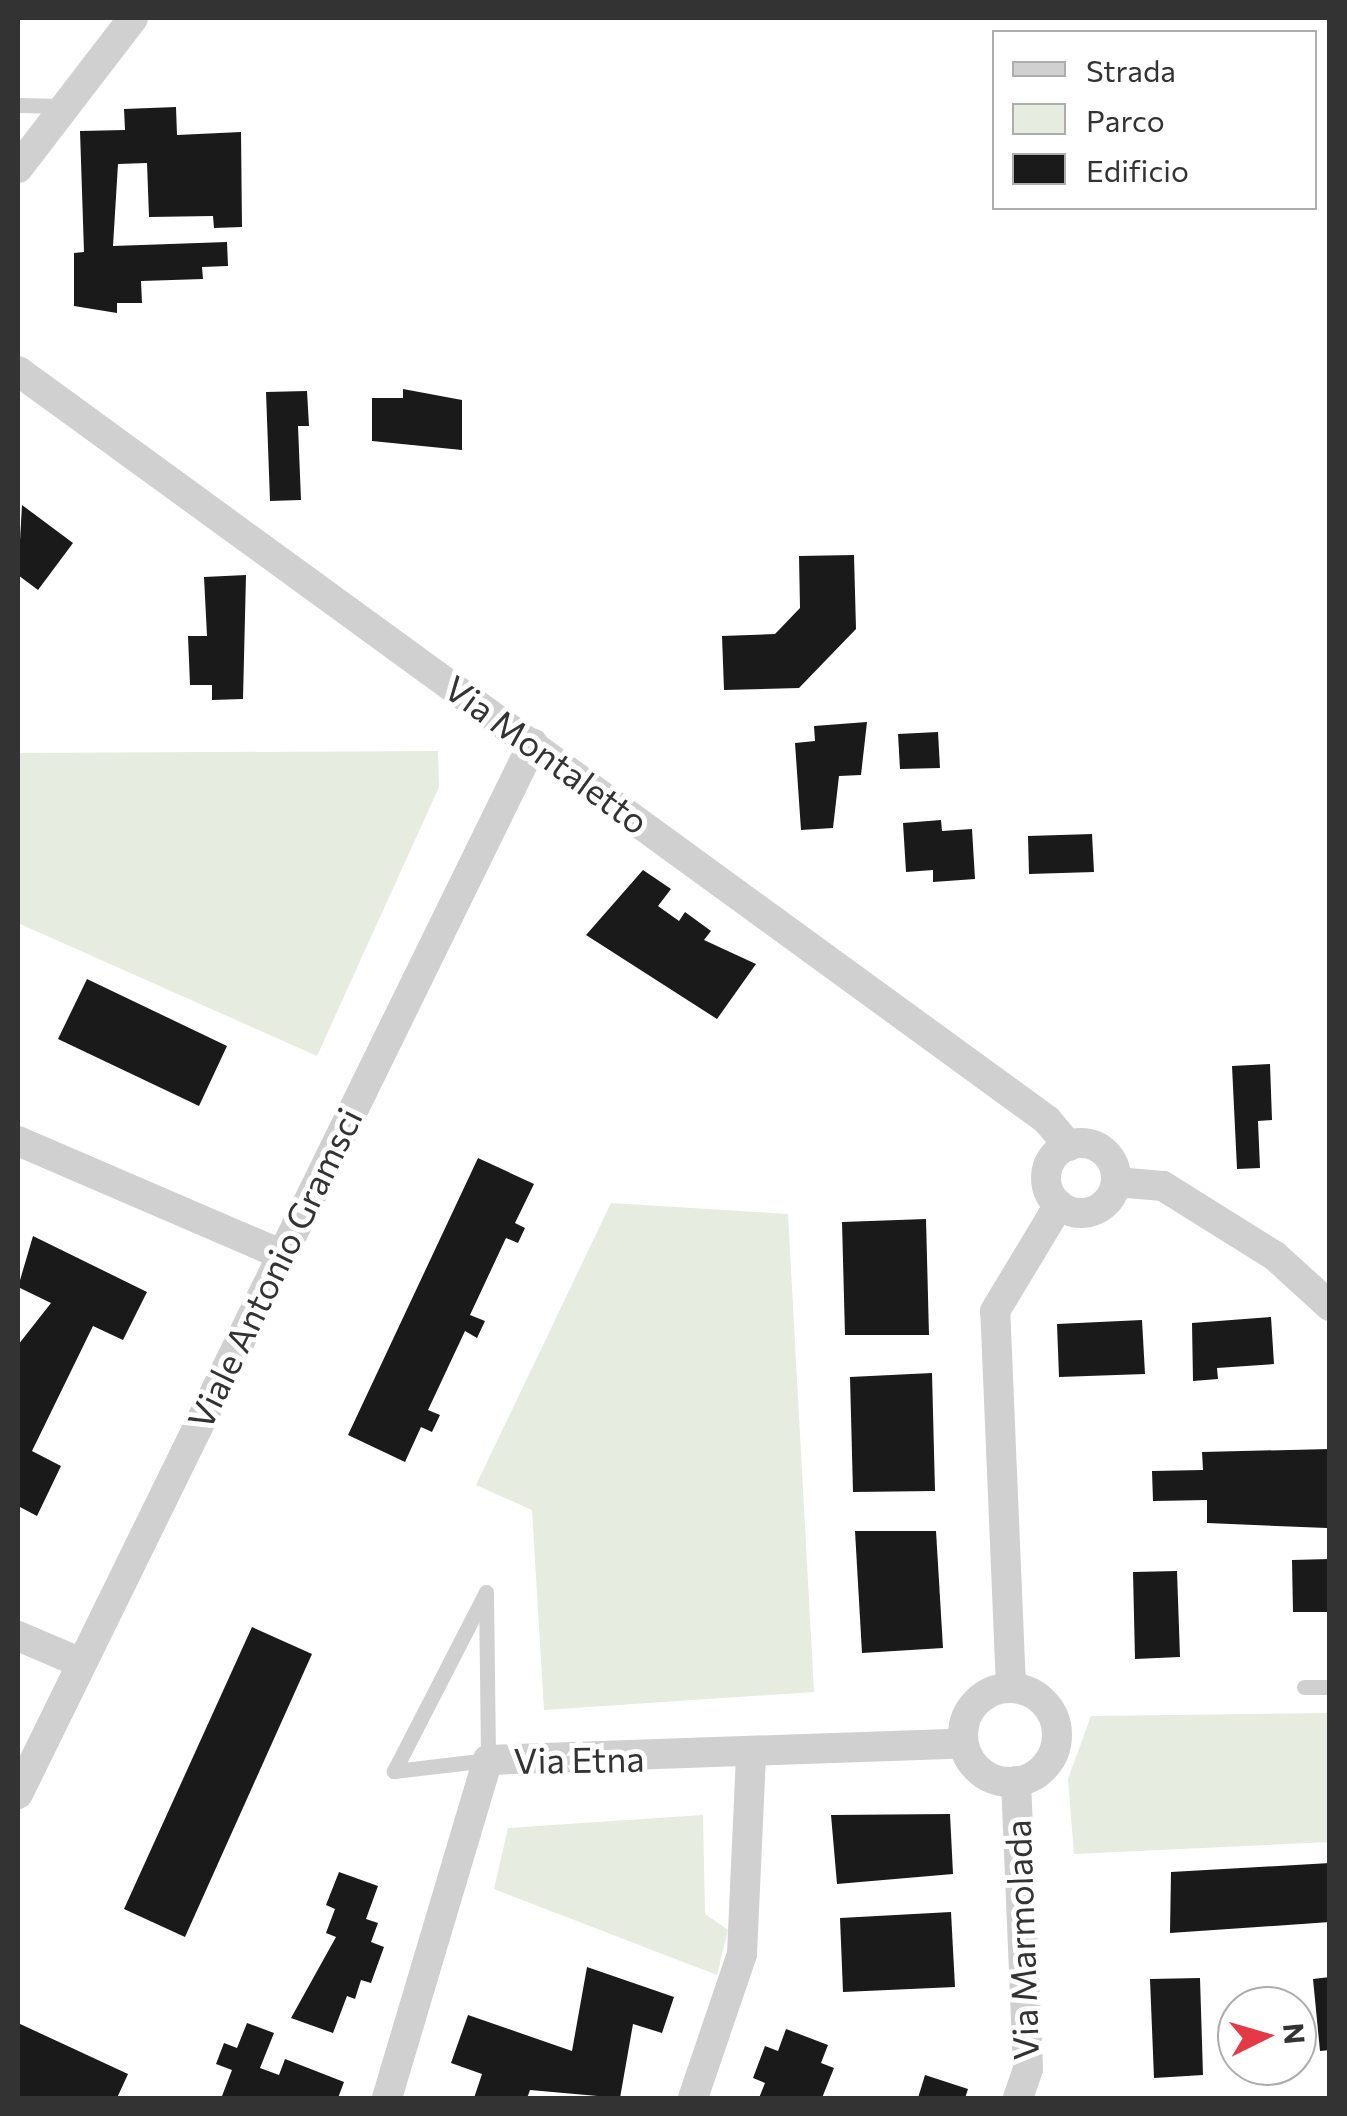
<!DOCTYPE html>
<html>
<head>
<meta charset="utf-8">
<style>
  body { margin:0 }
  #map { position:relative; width:1347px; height:2116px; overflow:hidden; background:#fff; font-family:Commissioner,sans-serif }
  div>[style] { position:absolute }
  .green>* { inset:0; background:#e6ecdf }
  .building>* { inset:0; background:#1a1a1a }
  .lane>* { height:15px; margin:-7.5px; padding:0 7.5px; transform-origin:7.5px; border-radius:7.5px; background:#d0d0d0 }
  .street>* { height:30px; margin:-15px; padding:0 15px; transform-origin:15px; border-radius:15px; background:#d0d0d0 }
  .street>.ring { margin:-15px; padding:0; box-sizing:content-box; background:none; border:30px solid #d0d0d0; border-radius:50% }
  span { translate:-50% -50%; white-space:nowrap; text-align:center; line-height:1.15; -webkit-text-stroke:10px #fff; paint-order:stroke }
  .street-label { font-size:35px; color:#333 }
  .frame { position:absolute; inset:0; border:20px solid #333; pointer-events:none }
  .legend { position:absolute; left:992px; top:30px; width:325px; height:180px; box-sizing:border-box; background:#fff; border:2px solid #adadad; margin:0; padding:12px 18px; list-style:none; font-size:30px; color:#333 }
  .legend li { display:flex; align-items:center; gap:20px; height:50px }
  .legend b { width:50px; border:2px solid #adadad }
  .north { position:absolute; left:1217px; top:1986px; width:100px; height:100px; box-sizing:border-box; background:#fff; border:2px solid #adadad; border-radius:50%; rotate:85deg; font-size:28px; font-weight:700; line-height:40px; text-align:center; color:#333 }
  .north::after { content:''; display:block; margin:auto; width:35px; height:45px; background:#e63946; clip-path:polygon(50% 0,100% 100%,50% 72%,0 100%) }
</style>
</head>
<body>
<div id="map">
  <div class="green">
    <i style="clip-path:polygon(438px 751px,439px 787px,317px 1056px,18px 923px,18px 753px)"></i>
    <i style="clip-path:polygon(611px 1203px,788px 1214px,814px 1692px,544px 1710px,532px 1510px,476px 1485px)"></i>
    <i style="clip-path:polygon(1329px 1713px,1329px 1842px,1074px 1854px,1068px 1779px,1091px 1716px)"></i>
    <i style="clip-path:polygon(703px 1815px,705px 1914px,728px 1930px,717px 1975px,494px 1889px,508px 1828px)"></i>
  </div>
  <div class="building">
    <i style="clip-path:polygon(176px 107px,177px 135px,241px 132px,242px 227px,214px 228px,213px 216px,149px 217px,147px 163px,118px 164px,113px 246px,227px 242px,228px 266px,202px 267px,203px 279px,141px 281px,142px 303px,117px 303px,117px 313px,74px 306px,74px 253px,84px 252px,80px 131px,125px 130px,124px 109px)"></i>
    <i style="clip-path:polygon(403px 389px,462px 400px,462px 450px,372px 441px,372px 398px,403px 398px)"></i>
    <i style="clip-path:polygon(307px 391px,309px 426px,298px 426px,301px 500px,270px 501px,266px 392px)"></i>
    <i style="clip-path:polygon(22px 505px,73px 543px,38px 590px,18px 575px)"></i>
    <i style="clip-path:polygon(854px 555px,856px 629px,799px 688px,724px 690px,722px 636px,775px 634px,800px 608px,799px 556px)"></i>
    <i style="clip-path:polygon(246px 575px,243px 699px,212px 700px,212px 685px,190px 685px,188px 636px,207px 636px,204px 577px)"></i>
    <i style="clip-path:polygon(867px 722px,861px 775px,839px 776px,833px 828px,801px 830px,795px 743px,815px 741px,814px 726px)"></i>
    <i style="clip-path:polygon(938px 732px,940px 768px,900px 769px,898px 734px)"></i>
    <i style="clip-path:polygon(941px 820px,942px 831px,972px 829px,975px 879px,933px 882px,933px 870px,906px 872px,903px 823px)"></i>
    <i style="clip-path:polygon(1092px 834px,1094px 872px,1029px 874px,1028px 836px)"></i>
    <i style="clip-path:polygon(643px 870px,671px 889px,658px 906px,679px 921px,685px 912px,711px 931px,704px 940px,756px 964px,717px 1019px,586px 935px)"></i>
    <i style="clip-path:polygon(87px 979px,227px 1046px,199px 1106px,58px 1039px)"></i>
    <i style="clip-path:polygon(1270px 1064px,1272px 1120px,1258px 1121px,1260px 1168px,1237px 1169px,1232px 1066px)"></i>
    <i style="clip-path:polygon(478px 1158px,534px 1184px,515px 1223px,525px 1228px,518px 1243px,506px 1238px,470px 1315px,485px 1321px,477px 1338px,465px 1331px,428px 1410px,440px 1415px,432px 1432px,421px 1427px,405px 1462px,348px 1435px)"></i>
    <i style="clip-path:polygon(926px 1219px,929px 1335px,845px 1335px,842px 1222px)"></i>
    <i style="clip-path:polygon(33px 1236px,147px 1292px,123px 1340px,93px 1326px,32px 1451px,61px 1466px,37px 1516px,18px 1506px,18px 1345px,51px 1303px,18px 1287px)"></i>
    <i style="clip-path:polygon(1271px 1317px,1274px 1364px,1217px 1368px,1218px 1379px,1193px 1381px,1192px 1323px)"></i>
    <i style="clip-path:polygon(1142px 1320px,1145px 1374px,1059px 1377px,1057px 1324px)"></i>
    <i style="clip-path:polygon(932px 1373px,935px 1491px,853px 1492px,850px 1377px)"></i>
    <i style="clip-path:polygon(1330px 1449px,1327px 1528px,1207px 1523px,1207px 1500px,1153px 1501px,1152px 1471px,1203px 1470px,1202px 1452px)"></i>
    <i style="clip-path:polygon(855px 1531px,936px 1531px,943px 1648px,862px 1653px)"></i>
    <i style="clip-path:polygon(1330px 1559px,1330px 1612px,1293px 1612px,1292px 1560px)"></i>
    <i style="clip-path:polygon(1177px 1571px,1180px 1657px,1135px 1659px,1133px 1572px)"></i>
    <i style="clip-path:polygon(252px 1627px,312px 1654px,185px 1937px,124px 1909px)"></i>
    <i style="clip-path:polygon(950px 1814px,953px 1874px,837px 1884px,831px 1815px)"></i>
    <i style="clip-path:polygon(1330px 1863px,1330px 1922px,1170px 1933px,1171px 1872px)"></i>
    <i style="clip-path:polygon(339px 1872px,378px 1886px,366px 1919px,378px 1923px,371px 1942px,384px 1947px,371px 1983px,361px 1980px,355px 1999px,347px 1996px,333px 2033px,291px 2018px,336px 1937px,326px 1933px,335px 1909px,326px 1905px)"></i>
    <i style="clip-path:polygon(951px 1912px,955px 1987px,843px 1992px,840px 1918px)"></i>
    <i style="clip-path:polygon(587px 1967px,674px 1997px,662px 2033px,633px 2024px,620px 2098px,530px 2090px,527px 2098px,474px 2098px,482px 2074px,451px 2063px,468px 2015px,572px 2051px)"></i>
    <i style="clip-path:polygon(1330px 1977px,1330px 2050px,1320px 2051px,1313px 1979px)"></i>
    <i style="clip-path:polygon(1200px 1978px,1203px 2075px,1154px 2078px,1150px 1979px)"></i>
    <i style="clip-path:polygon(18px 2023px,128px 2074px,117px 2098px,18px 2098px)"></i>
    <i style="clip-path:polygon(247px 2023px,274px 2033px,260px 2068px,279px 2075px,285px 2059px,344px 2082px,338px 2098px,222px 2096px,232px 2070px,216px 2064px,224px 2043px,237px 2048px)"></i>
    <i style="clip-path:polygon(786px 2029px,828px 2045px,821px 2063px,834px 2068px,822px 2098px,759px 2098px,765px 2083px,753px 2078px,765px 2046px,778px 2051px)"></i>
    <i style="clip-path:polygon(925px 2075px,968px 2089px,965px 2098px,918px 2098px)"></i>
  </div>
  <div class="lane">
    <i style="left:18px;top:105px;width:44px;rotate:1.3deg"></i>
    <i style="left:486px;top:1592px;width:168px;rotate:89.3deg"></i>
    <i style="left:488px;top:1760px;width:95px;rotate:173.3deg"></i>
    <i style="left:394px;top:1771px;width:201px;rotate:-62.8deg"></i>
    <i style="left:1304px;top:1687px;width:26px"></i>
  </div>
  <div class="street">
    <i style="left:18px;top:168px;width:189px;rotate:-52.5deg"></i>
    <i style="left:18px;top:371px;width:1273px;rotate:36.05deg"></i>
    <i style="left:1047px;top:1120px;width:34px;rotate:50deg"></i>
    <i style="left:18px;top:1141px;width:286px;rotate:23.3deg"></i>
    <i class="ring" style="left:1046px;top:1143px;width:40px;height:40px"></i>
    <i style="left:1116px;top:1182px;width:47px;rotate:4.9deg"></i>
    <i style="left:1163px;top:1186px;width:132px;rotate:32deg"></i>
    <i style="left:1275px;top:1256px;width:74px;rotate:42.3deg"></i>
    <i style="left:18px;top:1636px;width:66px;rotate:23.1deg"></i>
    <i style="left:1011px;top:1687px;width:376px;rotate:-92.4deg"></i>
    <i style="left:995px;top:1311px;width:124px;rotate:-58.9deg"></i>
    <i class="ring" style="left:963px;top:1688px;width:64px;height:64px"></i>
    <i style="left:1016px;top:1781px;width:288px;rotate:87.6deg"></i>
    <i style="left:1028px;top:2069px;width:31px;rotate:109deg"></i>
    <i style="left:18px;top:1794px;width:1170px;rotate:-63.89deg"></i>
    <i style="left:387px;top:2098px;width:353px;rotate:-73.4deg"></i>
    <i style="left:488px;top:1760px;width:475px;rotate:-2deg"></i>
    <i style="left:693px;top:2098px;width:152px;rotate:-71.2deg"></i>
    <i style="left:742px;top:1954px;width:198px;rotate:-87.4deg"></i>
  </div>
  <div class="street-label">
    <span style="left:547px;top:754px;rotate:36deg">Via Montaletto</span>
    <span style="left:274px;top:1268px;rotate:-64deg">Viale Antonio Gramsci</span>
    <span style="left:579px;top:1759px;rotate:-1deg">Via Etna</span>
    <span style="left:1021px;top:1940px;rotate:-92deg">Via Marmolada</span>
  </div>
  <div class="frame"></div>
  <ul class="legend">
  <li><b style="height:12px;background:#d0d0d0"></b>Strada</li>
  <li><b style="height:28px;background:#e6ecdf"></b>Parco</li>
  <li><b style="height:28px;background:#1a1a1a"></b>Edificio</li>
  </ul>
  <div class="north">N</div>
</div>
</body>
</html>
